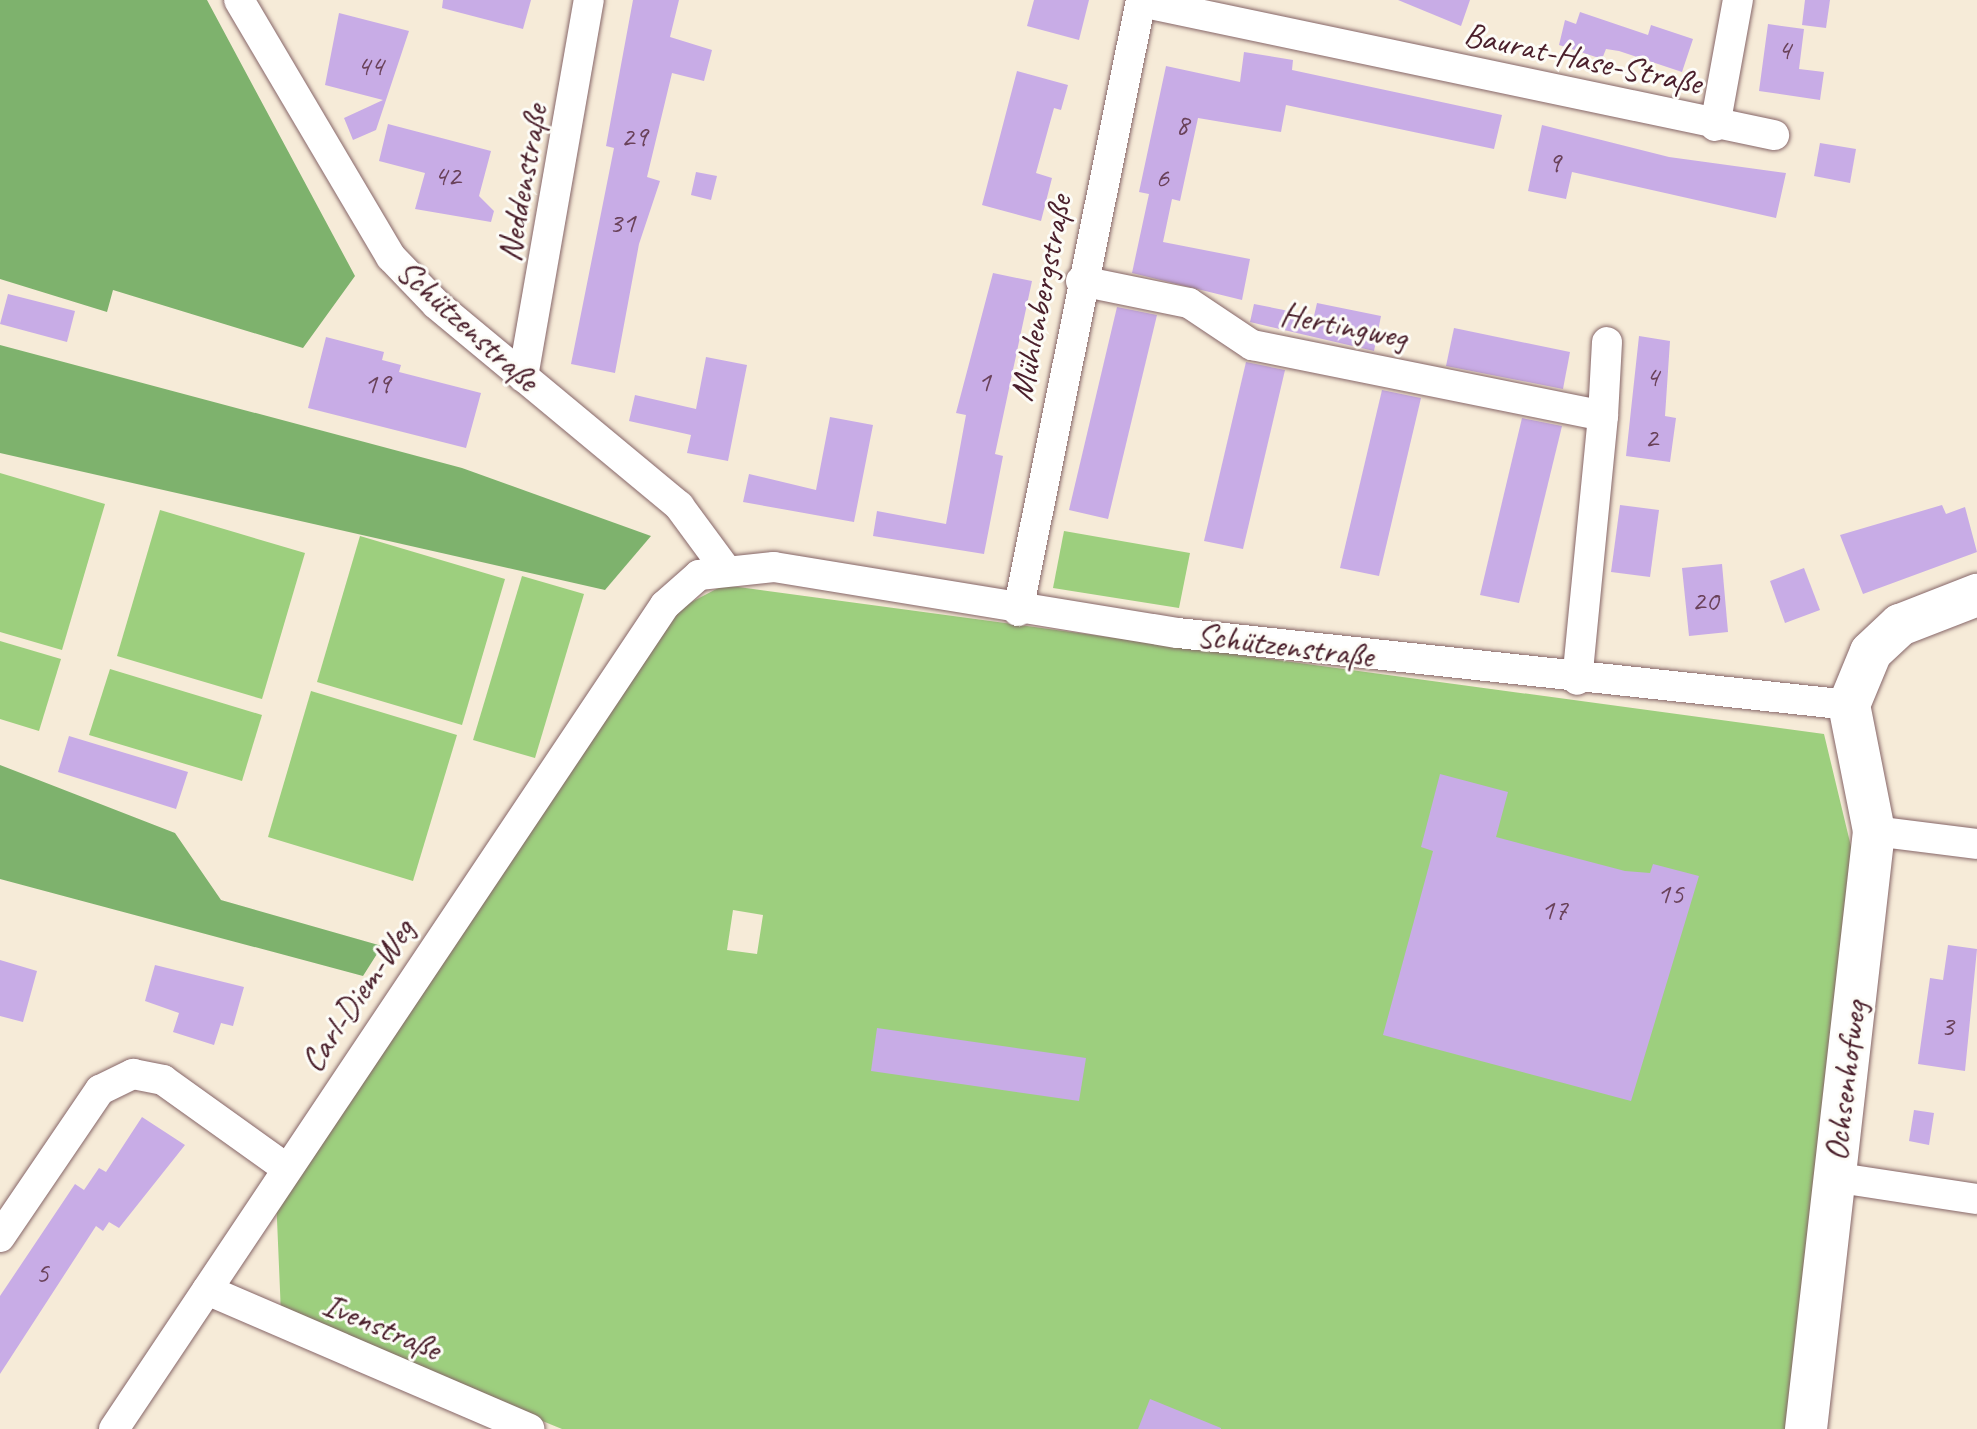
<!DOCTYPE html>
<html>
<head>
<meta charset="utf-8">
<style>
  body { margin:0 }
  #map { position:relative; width:1977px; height:1429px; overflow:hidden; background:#f6ebd8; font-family:Caveat,sans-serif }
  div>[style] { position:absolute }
  .green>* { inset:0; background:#9dcf7e }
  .forest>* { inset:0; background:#7eb26d }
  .building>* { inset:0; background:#c8ace6 }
  .roads { filter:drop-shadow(0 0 2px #866668) drop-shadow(0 0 2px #866668) }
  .street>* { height:30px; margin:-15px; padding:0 15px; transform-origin:15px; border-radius:15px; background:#fff }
  .secondary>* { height:42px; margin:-21px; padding:0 21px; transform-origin:21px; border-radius:21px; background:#fff }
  span { translate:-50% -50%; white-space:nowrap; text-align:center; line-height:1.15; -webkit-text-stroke:6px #fdfcf7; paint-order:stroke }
  .number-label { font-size:30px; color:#6a425a }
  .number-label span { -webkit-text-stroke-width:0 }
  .street-label { font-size:34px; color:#4a1f2b }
</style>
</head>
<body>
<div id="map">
  <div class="green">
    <i style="clip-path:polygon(0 473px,105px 504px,62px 650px,0 632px)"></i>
    <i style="clip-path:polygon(160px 510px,305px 553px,262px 699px,117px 656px)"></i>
    <i style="clip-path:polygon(1064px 531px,1190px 553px,1179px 608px,1053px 588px)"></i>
    <i style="clip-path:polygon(360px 536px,505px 579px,462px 725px,317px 682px)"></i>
    <i style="clip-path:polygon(522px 576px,584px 594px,535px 758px,473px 740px)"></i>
    <i style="clip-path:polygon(evenodd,724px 585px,1824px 734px,1854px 859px,1787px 1429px,562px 1429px,281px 1314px,276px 1196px,682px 607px,724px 585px,733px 910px,763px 915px,757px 954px,727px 950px,733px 910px)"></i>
    <i style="clip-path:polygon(0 641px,61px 659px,39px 731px,0 719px)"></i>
    <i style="clip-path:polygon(110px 669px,262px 715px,242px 781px,89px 735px)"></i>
    <i style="clip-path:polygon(311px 691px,457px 735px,413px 881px,268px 837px)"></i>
  </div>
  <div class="forest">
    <i style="clip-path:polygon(0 0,207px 0,355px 276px,303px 348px,113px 290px,107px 312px,0 279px)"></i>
    <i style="clip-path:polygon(0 345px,462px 468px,651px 536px,605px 590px,0 453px)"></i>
    <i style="clip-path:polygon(0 765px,175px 833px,221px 900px,382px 946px,363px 976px,0 879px)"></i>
  </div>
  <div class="building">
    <i style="clip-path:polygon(443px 0,531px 0,523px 29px,442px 8px)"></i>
    <i style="clip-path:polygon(633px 0,679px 0,670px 37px,712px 50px,704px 81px,672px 73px,647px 177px,660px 181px,639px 244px,615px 373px,571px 364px,614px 148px,606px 146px)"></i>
    <i style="clip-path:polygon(1034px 0,1089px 0,1079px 40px,1027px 26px)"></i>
    <i style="clip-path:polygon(1398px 0,1470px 0,1461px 26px)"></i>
    <i style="clip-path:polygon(1805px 0,1830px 0,1826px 28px,1802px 25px)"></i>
    <i style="clip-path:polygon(1580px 12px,1648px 35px,1651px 25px,1693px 39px,1682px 72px,1619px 51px,1606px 49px,1602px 59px,1559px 45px,1565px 20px,1576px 24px)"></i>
    <i style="clip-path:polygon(339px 13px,409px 31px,376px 130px,353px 140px,344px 118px,383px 100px,325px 85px)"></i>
    <i style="clip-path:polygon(1768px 24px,1804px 29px,1799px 69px,1824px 72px,1820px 100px,1759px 91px)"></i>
    <i style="clip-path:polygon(1244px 52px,1293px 60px,1292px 70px,1502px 115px,1494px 149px,1286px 105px,1281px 132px,1198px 118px,1180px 201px,1172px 199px,1163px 242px,1250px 259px,1242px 300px,1132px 273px,1149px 194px,1139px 192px,1166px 66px,1240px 82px)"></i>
    <i style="clip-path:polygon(1017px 71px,1068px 85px,1061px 110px,1054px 108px,1036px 173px,1052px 178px,1041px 221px,982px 205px)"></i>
    <i style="clip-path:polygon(388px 124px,491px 151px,479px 196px,494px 211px,491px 222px,415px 209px,425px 173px,379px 161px)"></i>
    <i style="clip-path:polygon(1542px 125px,1669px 157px,1786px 173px,1776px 218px,1572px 172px,1566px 199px,1528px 191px)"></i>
    <i style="clip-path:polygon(1820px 143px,1856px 149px,1850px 183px,1814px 176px)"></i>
    <i style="clip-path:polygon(696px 172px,717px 176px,711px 200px,691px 195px)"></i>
    <i style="clip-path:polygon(993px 273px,1032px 281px,995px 454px,1003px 456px,984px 554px,873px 536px,877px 511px,946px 524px,966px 415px,956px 413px)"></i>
    <i style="clip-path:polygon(8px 294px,75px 311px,67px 342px,0 324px)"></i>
    <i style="clip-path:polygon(1317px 303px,1381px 316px,1374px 351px,1250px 322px,1254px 304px,1314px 316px)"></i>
    <i style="clip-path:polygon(1117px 307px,1157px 315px,1108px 519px,1069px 510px)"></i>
    <i style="clip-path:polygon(1454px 328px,1570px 352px,1563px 389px,1446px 366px)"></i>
    <i style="clip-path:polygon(1639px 336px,1670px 341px,1665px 416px,1676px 418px,1670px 462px,1626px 456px)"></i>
    <i style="clip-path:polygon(326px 337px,384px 352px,382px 360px,401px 365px,399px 372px,481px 393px,466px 448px,308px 408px)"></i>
    <i style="clip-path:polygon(706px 357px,747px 365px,728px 461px,687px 453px,691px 435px,629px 421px,635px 395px,696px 409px)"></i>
    <i style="clip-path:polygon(1246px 362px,1285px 370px,1243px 549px,1204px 541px)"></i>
    <i style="clip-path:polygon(1382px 390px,1421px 398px,1379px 576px,1340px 568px)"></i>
    <i style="clip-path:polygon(830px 417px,873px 425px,854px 522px,743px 502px,749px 474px,816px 490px)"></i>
    <i style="clip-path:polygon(1522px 418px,1562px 426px,1519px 603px,1480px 595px)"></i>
    <i style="clip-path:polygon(1620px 505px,1659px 510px,1650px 577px,1611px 572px)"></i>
    <i style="clip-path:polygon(1942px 505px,1946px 514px,1965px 507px,1977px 552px,1863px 594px,1840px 535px)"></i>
    <i style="clip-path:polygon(1722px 564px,1728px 632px,1689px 636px,1682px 568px)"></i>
    <i style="clip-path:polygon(1804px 568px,1820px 610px,1785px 623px,1770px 581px)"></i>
    <i style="clip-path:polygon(69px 736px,188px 772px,176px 809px,58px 772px)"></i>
    <i style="clip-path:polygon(1440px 774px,1508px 792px,1496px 837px,1625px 871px,1650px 873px,1653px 864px,1699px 876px,1631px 1101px,1383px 1035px,1433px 851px,1421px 847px)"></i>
    <i style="clip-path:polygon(1948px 945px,1977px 949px,1965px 1071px,1918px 1064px,1930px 978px,1943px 980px)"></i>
    <i style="clip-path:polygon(0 960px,37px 971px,23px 1022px,0 1016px)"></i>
    <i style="clip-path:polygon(155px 965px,244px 987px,233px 1026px,221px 1023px,214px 1045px,173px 1032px,179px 1013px,145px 1001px)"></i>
    <i style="clip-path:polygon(877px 1028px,1086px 1058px,1079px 1101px,871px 1071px)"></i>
    <i style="clip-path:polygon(1914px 1110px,1934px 1113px,1929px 1145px,1909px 1141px)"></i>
    <i style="clip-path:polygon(142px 1117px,185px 1145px,119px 1228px,109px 1222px,103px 1231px,96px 1226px,0 1374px,0 1296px,75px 1184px,84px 1190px,99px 1168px,106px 1172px)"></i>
    <i style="clip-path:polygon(1150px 1399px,1221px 1428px,1221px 1429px,1138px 1429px)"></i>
  </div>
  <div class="roads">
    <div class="street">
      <i style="left:239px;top:0;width:299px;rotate:59.4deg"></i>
      <i style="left:391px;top:257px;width:65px;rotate:46.2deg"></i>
      <i style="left:436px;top:304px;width:316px;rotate:39.7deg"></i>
      <i style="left:679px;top:506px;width:76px;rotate:53.6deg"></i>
      <i style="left:1141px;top:2px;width:647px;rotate:11.87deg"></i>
      <i style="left:1715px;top:126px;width:128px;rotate:-79.7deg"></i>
      <i style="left:1081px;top:281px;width:110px;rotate:11.5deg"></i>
      <i style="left:1189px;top:303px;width:76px;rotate:33.7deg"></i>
      <i style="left:1252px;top:345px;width:358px;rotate:11.4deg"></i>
      <i style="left:1603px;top:416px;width:265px;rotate:95.6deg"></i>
      <i style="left:523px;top:377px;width:383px;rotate:-80.1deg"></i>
      <i style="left:1603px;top:416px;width:74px;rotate:-86.9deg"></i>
      <i style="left:1018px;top:611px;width:623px;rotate:-78.62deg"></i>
      <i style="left:1874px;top:831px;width:104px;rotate:7.2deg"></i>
      <i style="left:1833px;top:1177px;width:146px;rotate:8.7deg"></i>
      <i style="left:0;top:1237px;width:178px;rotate:-55.8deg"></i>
      <i style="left:100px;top:1090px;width:37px;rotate:-26deg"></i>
      <i style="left:133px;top:1074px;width:31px;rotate:11deg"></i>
      <i style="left:163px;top:1080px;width:151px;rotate:35.6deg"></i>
      <i style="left:207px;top:1290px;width:351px;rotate:23.3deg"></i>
      <i style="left:114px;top:1429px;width:991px;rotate:-56.23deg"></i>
      <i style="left:665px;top:605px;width:45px;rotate:-41.4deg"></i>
      <i style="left:699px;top:575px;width:75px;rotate:-6.1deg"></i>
      <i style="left:774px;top:567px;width:409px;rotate:9.3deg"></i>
      <i style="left:1178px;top:633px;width:675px;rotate:6.12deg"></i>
    </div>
    <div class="secondary">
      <i style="left:1806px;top:1429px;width:602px;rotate:-83.51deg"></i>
      <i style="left:1874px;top:831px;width:128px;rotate:-101.2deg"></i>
      <i style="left:1849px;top:705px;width:57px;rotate:-67.5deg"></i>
      <i style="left:1871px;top:652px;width:40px;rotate:-43deg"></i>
      <i style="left:1900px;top:625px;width:83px;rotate:-21.3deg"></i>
    </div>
  </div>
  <div class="number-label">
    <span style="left:1784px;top:49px">4</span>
    <span style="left:370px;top:65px">44</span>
    <span style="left:1182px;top:124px">8</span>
    <span style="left:634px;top:136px">29</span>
    <span style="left:1554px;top:162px">9</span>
    <span style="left:447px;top:175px">42</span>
    <span style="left:1162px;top:177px">6</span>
    <span style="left:622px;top:222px">31</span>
    <span style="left:1652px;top:376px">4</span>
    <span style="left:984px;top:381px">1</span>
    <span style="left:377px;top:383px">19</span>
    <span style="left:1651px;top:437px">2</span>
    <span style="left:1705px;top:600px">20</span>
    <span style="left:1670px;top:893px">15</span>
    <span style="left:1554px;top:909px">17</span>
    <span style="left:1947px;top:1025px">3</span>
    <span style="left:42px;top:1272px">5</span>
  </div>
  <div class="street-label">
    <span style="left:1583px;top:58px;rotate:12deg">Baurat-Hase-Straße</span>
    <span style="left:522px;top:183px;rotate:-80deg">Neddenstraße</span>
    <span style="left:1040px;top:298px;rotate:-79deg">Mühlenbergstraße</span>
    <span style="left:468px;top:325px;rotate:42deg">Schützenstraße</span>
    <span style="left:1344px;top:325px;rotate:11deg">Hertingweg</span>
    <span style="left:1285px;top:645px;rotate:7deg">Schützenstraße</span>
    <span style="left:357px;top:995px;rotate:-56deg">Carl-Diem-Weg</span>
    <span style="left:1845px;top:1081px;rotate:-83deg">Ochsenhofweg</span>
    <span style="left:382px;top:1326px;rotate:23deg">Ivenstraße</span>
  </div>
</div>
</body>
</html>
